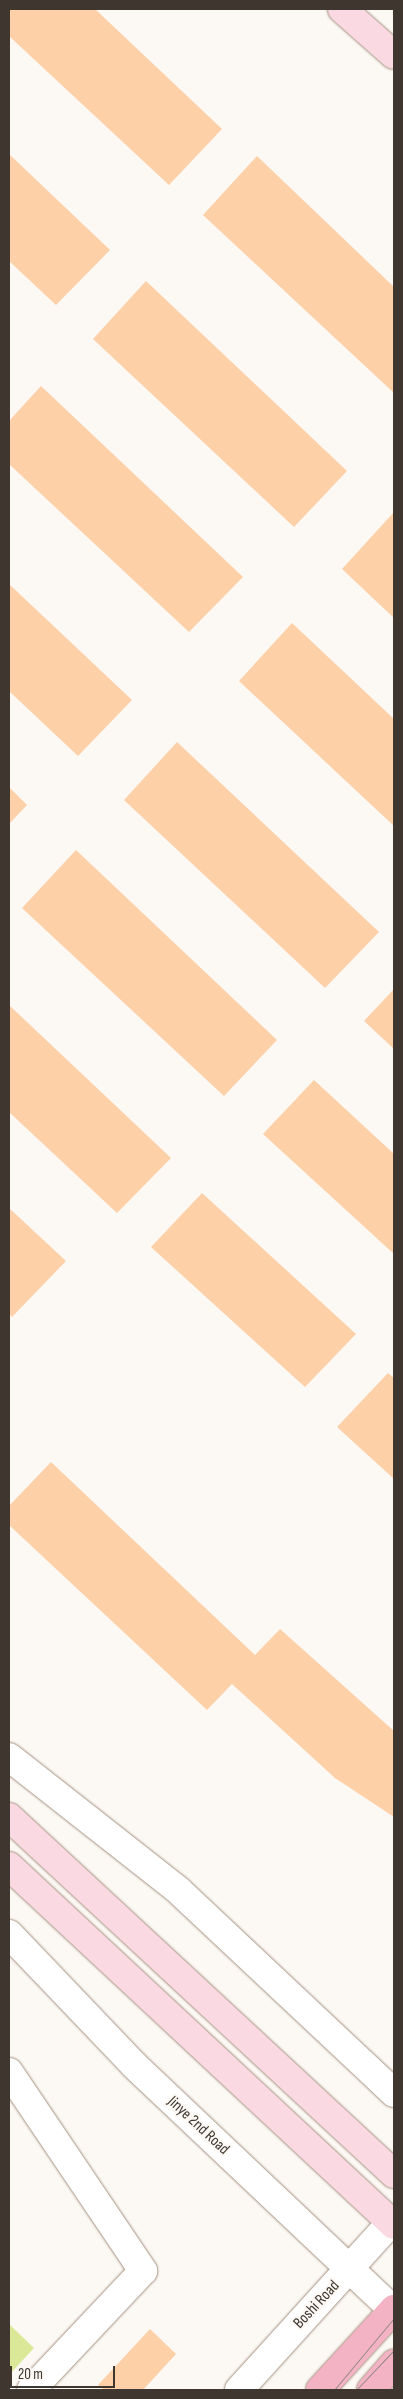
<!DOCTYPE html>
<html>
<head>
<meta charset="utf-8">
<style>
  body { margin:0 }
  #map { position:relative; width:403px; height:2399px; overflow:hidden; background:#fcf8f4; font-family:"Sofia Sans Condensed",sans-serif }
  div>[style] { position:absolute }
  .green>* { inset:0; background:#dbe897 }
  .building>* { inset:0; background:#fdd0a8 }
  .roads { filter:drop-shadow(0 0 1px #a59180) drop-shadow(0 0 1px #a59180) }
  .street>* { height:28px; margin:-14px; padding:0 14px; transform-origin:14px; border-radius:14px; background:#fff }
  .secondary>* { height:28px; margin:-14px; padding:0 14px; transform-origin:14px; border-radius:14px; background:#fad9e2 }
  .primary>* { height:28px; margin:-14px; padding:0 14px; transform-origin:14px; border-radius:14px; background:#f4b3c5 }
  .tram>* { height:1px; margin:-0.5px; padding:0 0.5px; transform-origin:0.5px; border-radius:0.5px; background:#8f8883 }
  span { translate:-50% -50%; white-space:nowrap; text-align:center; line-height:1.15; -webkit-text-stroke:4.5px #fcf8f4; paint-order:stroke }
  .street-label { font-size:16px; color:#3e362f }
  .frame { position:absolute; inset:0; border:10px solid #3e362f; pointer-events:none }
  .scale { position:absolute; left:10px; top:2366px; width:105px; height:22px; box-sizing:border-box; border:2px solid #3e362f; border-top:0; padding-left:6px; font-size:15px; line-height:18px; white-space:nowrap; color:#3e362f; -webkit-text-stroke:4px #fcf8f4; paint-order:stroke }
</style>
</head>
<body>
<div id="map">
  <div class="green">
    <i style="clip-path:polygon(9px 2324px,34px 2348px,9px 2375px)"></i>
  </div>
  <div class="building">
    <i style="clip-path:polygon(9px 9px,95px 9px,222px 129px,169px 185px,9px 36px)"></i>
    <i style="clip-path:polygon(9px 154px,110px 250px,56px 305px,9px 261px)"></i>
    <i style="clip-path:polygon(257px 156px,394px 287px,394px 393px,203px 215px)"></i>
    <i style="clip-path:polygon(146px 281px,347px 471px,294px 527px,93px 339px)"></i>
    <i style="clip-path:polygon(41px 386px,243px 577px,189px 632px,9px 464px,9px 421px)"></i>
    <i style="clip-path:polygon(394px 512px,394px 618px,342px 569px)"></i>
    <i style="clip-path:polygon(9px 584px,132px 700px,78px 756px,9px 691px)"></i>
    <i style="clip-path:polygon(292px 623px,394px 719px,394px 826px,239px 681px)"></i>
    <i style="clip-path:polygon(177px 742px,379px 932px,325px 988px,124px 800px)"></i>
    <i style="clip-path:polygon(9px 787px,27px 805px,9px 824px)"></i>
    <i style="clip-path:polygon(76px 850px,277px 1040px,224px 1096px,22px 908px)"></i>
    <i style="clip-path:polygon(394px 989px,394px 1049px,364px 1021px)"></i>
    <i style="clip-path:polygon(9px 1005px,171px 1158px,117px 1213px,9px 1112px)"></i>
    <i style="clip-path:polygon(314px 1080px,394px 1154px,394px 1254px,263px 1134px)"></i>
    <i style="clip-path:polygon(202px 1193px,356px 1334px,305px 1387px,151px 1247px)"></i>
    <i style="clip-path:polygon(9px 1208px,66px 1261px,12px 1317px,9px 1314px)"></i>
    <i style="clip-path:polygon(388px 1373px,394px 1378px,394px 1479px,337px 1427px)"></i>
    <i style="clip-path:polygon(51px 1462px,255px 1655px,280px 1629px,394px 1731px,394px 1817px,335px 1778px,232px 1684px,207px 1710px,9px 1525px,9px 1506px)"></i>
    <i style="clip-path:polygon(150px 2329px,176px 2354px,143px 2390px,104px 2390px,98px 2385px)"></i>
  </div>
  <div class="roads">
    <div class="street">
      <i style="left:9px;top:1757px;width:216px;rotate:38.2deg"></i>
      <i style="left:179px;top:1891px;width:295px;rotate:43.2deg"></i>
      <i style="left:9px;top:1934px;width:181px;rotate:46.3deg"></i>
      <i style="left:134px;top:2065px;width:358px;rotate:43.4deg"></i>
      <i style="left:9px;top:2072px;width:240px;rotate:56deg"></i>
      <i style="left:143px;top:2271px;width:163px;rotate:133.3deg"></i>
      <i style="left:239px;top:2390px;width:231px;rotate:-47.8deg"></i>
    </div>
    <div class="secondary">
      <i style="left:342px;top:9px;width:69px;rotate:41.5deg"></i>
      <i style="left:9px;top:1817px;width:525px;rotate:42.84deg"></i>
      <i style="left:9px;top:1866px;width:526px;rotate:43deg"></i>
    </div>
    <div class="primary">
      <i style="left:320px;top:2390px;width:110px;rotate:-47.6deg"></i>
      <i style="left:371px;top:2390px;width:35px;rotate:-49deg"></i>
    </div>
  </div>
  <div class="tram">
    <i style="left:334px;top:2390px;width:94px;rotate:-50.2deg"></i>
    <i style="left:356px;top:2390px;width:55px;rotate:-46.5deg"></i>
  </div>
  <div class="street-label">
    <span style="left:198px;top:2126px;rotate:43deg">Jinye 2nd Road</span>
    <span style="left:317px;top:2305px;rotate:-47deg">Boshi Road</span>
  </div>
  <div class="frame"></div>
  <div class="scale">20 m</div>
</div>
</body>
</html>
